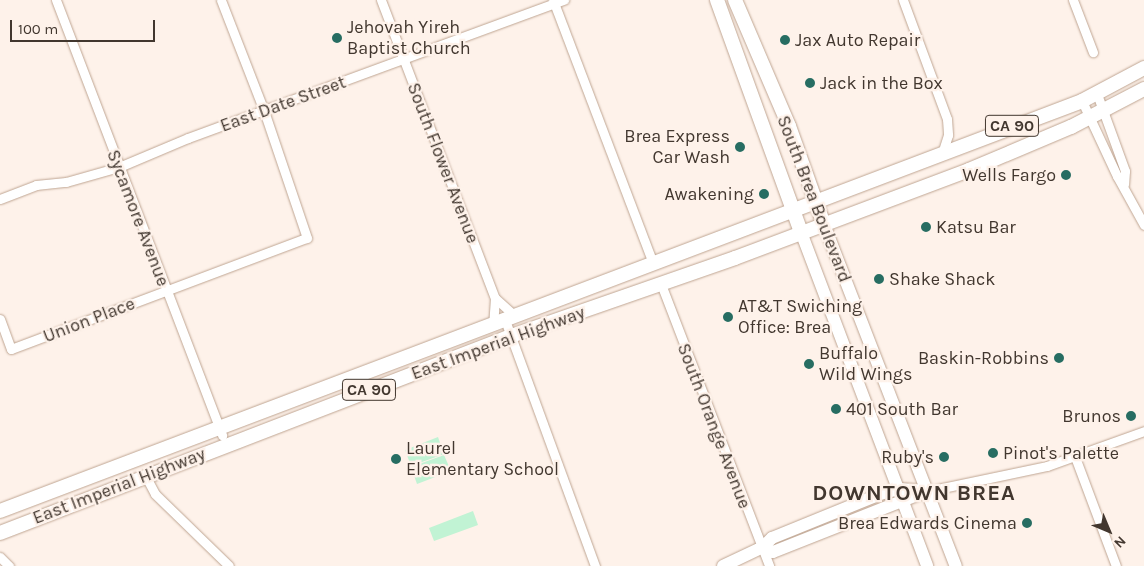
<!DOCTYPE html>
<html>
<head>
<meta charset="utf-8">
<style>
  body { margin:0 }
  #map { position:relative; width:1144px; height:566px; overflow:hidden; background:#fef2ea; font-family:Karla,sans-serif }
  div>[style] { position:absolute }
  .green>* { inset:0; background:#c1f3d4 }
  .roads { filter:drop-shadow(0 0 1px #bfa592) drop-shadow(0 0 1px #bfa592) }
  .street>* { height:9px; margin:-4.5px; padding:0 4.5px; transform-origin:4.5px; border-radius:4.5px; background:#fff }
  .secondary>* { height:12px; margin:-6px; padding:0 6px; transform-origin:6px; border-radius:6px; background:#fff }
  .primary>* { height:14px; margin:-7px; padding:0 7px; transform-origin:7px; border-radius:7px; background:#fff }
  .dots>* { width:14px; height:14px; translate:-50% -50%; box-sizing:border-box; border:2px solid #fef2ea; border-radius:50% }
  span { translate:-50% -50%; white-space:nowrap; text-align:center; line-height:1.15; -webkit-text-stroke:4.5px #fef2ea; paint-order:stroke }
  .shield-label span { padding:1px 4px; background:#fef2ea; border:1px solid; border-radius:4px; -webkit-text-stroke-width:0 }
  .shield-label { font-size:16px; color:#42372f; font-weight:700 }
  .poi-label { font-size:18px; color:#42372f }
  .left { translate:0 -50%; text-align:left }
  .right { translate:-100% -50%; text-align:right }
  .street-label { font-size:18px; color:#42372f }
  .district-label { font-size:22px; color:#42372f; font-weight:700; letter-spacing:1px }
  .north { position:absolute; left:1084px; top:506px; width:50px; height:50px; -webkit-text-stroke:4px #fef2ea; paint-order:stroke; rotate:135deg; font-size:14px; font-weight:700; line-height:20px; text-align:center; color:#42372f }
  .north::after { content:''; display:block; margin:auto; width:18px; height:22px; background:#42372f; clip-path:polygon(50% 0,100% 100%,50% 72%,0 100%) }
  .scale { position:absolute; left:10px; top:20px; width:145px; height:22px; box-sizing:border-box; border:2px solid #42372f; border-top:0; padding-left:6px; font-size:15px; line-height:18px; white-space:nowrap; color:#42372f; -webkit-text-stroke:4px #fef2ea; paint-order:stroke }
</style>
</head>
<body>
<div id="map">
  <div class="green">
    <i style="clip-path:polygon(438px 437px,444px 454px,411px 466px,405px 450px)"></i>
    <i style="clip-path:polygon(444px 455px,451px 471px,417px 484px,411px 467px)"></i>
    <i style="clip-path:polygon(473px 511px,478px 525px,434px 541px,429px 528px)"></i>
  </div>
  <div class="roads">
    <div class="street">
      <i style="left:56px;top:0;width:466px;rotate:69.1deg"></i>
      <i style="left:381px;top:0;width:319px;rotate:69.1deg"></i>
      <i style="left:495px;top:298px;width:26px;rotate:94deg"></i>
      <i style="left:553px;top:0;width:281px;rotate:69.2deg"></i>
      <i style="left:903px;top:0;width:127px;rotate:69.7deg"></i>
      <i style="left:947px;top:119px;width:16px;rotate:86deg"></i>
      <i style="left:948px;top:135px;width:19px;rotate:108deg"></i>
      <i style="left:1073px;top:0;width:56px;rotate:69deg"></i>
      <i style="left:1097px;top:94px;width:82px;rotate:70deg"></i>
      <i style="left:1125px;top:171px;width:13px;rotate:94deg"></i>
      <i style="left:1082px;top:101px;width:83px;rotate:65deg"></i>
      <i style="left:1117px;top:176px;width:56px;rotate:61.1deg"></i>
      <i style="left:0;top:199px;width:39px;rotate:-21deg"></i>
      <i style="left:36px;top:185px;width:30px;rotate:-6deg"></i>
      <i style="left:66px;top:182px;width:55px;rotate:-15.8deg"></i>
      <i style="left:119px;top:167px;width:75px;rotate:-22.8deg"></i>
      <i style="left:188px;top:138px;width:401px;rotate:-20.2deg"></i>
      <i style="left:661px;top:284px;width:302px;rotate:69deg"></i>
      <i style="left:495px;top:298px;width:27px;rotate:42deg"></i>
      <i style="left:0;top:319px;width:32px;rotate:70deg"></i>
      <i style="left:11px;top:349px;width:316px;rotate:-20.6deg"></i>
      <i style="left:307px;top:238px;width:134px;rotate:-108.7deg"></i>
      <i style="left:264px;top:111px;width:119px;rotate:-111.2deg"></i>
      <i style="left:505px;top:320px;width:262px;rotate:69.9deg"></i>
      <i style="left:1075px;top:457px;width:116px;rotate:69.4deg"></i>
      <i style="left:145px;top:475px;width:21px;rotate:62deg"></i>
      <i style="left:155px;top:494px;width:103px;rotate:44.2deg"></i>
      <i style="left:928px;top:491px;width:122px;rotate:-11.9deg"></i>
      <i style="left:1047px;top:466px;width:103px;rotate:-19.8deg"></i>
      <i style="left:0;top:557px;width:13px;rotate:45deg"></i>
    </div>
    <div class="secondary">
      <i style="left:823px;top:222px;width:369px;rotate:68.9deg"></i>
      <i style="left:801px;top:232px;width:357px;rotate:69.3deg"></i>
      <i style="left:763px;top:547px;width:11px;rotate:27deg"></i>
      <i style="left:773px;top:552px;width:166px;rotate:-21.6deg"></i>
      <i style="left:723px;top:566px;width:44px;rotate:-25.4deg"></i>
      <i style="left:763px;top:547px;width:13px;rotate:-45deg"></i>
      <i style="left:772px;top:538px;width:120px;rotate:-22.1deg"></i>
      <i style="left:883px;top:493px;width:16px;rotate:-14deg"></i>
      <i style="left:899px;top:489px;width:29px;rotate:4deg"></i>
    </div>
    <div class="primary">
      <i style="left:717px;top:0;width:247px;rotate:70.1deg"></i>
      <i style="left:735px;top:0;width:137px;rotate:66.8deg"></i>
      <i style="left:789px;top:126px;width:102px;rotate:70.5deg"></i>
      <i style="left:0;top:511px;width:1157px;rotate:-20.75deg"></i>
      <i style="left:1082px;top:101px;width:70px;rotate:-28deg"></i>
      <i style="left:0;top:533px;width:548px;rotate:-21.08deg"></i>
      <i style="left:511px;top:336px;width:237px;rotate:-19.2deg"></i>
      <i style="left:735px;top:258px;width:250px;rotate:-20.6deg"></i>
      <i style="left:969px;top:170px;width:111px;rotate:-22.9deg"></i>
      <i style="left:1071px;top:127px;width:82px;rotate:-27.5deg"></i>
    </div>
  </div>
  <div class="dots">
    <i style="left:337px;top:38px;background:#276d62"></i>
    <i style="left:785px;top:40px;background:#276d62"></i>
    <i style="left:810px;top:83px;background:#276d62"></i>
    <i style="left:740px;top:147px;background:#276d62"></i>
    <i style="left:1066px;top:175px;background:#276d62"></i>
    <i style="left:764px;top:194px;background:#276d62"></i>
    <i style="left:926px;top:227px;background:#276d62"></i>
    <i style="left:879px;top:279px;background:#276d62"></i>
    <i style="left:728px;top:317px;background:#276d62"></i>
    <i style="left:1059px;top:358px;background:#276d62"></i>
    <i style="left:809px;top:364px;background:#276d62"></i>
    <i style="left:836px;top:409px;background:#276d62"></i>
    <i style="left:1131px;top:416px;background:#276d62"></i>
    <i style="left:993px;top:453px;background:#276d62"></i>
    <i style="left:944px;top:457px;background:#276d62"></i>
    <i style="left:396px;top:459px;background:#276d62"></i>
    <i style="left:1027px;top:523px;background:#276d62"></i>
  </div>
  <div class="shield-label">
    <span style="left:1012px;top:126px">CA 90</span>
    <span style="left:369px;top:390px">CA 90</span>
  </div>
  <div class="poi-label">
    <span class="left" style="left:347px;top:38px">Jehovah Yireh<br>Baptist Church</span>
    <span class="left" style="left:795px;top:40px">Jax Auto Repair</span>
    <span class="left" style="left:820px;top:83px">Jack in the Box</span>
    <span class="right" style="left:730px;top:147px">Brea Express<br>Car Wash</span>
    <span class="right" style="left:1056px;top:175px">Wells Fargo</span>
    <span class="right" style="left:754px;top:194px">Awakening</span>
    <span class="left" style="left:936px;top:227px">Katsu Bar</span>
    <span class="left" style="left:889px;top:279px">Shake Shack</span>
    <span class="left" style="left:738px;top:317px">AT&amp;T Swiching<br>Office: Brea</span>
    <span class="left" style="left:819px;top:364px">Buffalo<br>Wild Wings</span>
    <span class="right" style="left:1049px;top:358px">Baskin-Robbins</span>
    <span class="left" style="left:846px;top:409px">401 South Bar</span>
    <span class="right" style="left:1121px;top:416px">Brunos</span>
    <span class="left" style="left:406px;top:459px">Laurel<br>Elementary School</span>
    <span class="left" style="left:1003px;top:453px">Pinot's Palette</span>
    <span class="right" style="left:934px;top:457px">Ruby's</span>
    <span class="right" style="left:1017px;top:523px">Brea Edwards Cinema</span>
  </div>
  <div class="street-label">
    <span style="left:283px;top:104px;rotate:-20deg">East Date Street</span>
    <span style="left:443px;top:163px;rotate:69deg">South Flower Avenue</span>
    <span style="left:814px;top:199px;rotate:69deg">South Brea Boulevard</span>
    <span style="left:138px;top:218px;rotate:69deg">Sycamore Avenue</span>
    <span style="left:89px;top:320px;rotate:-21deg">Union Place</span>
    <span style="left:498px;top:343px;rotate:-20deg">East Imperial Highway</span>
    <span style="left:714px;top:426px;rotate:69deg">South Orange Avenue</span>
    <span style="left:119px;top:486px;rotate:-21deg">East Imperial Highway</span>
  </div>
  <div class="district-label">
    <span style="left:914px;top:494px">DOWNTOWN BREA</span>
  </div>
  <div class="north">N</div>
  <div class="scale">100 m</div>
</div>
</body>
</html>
